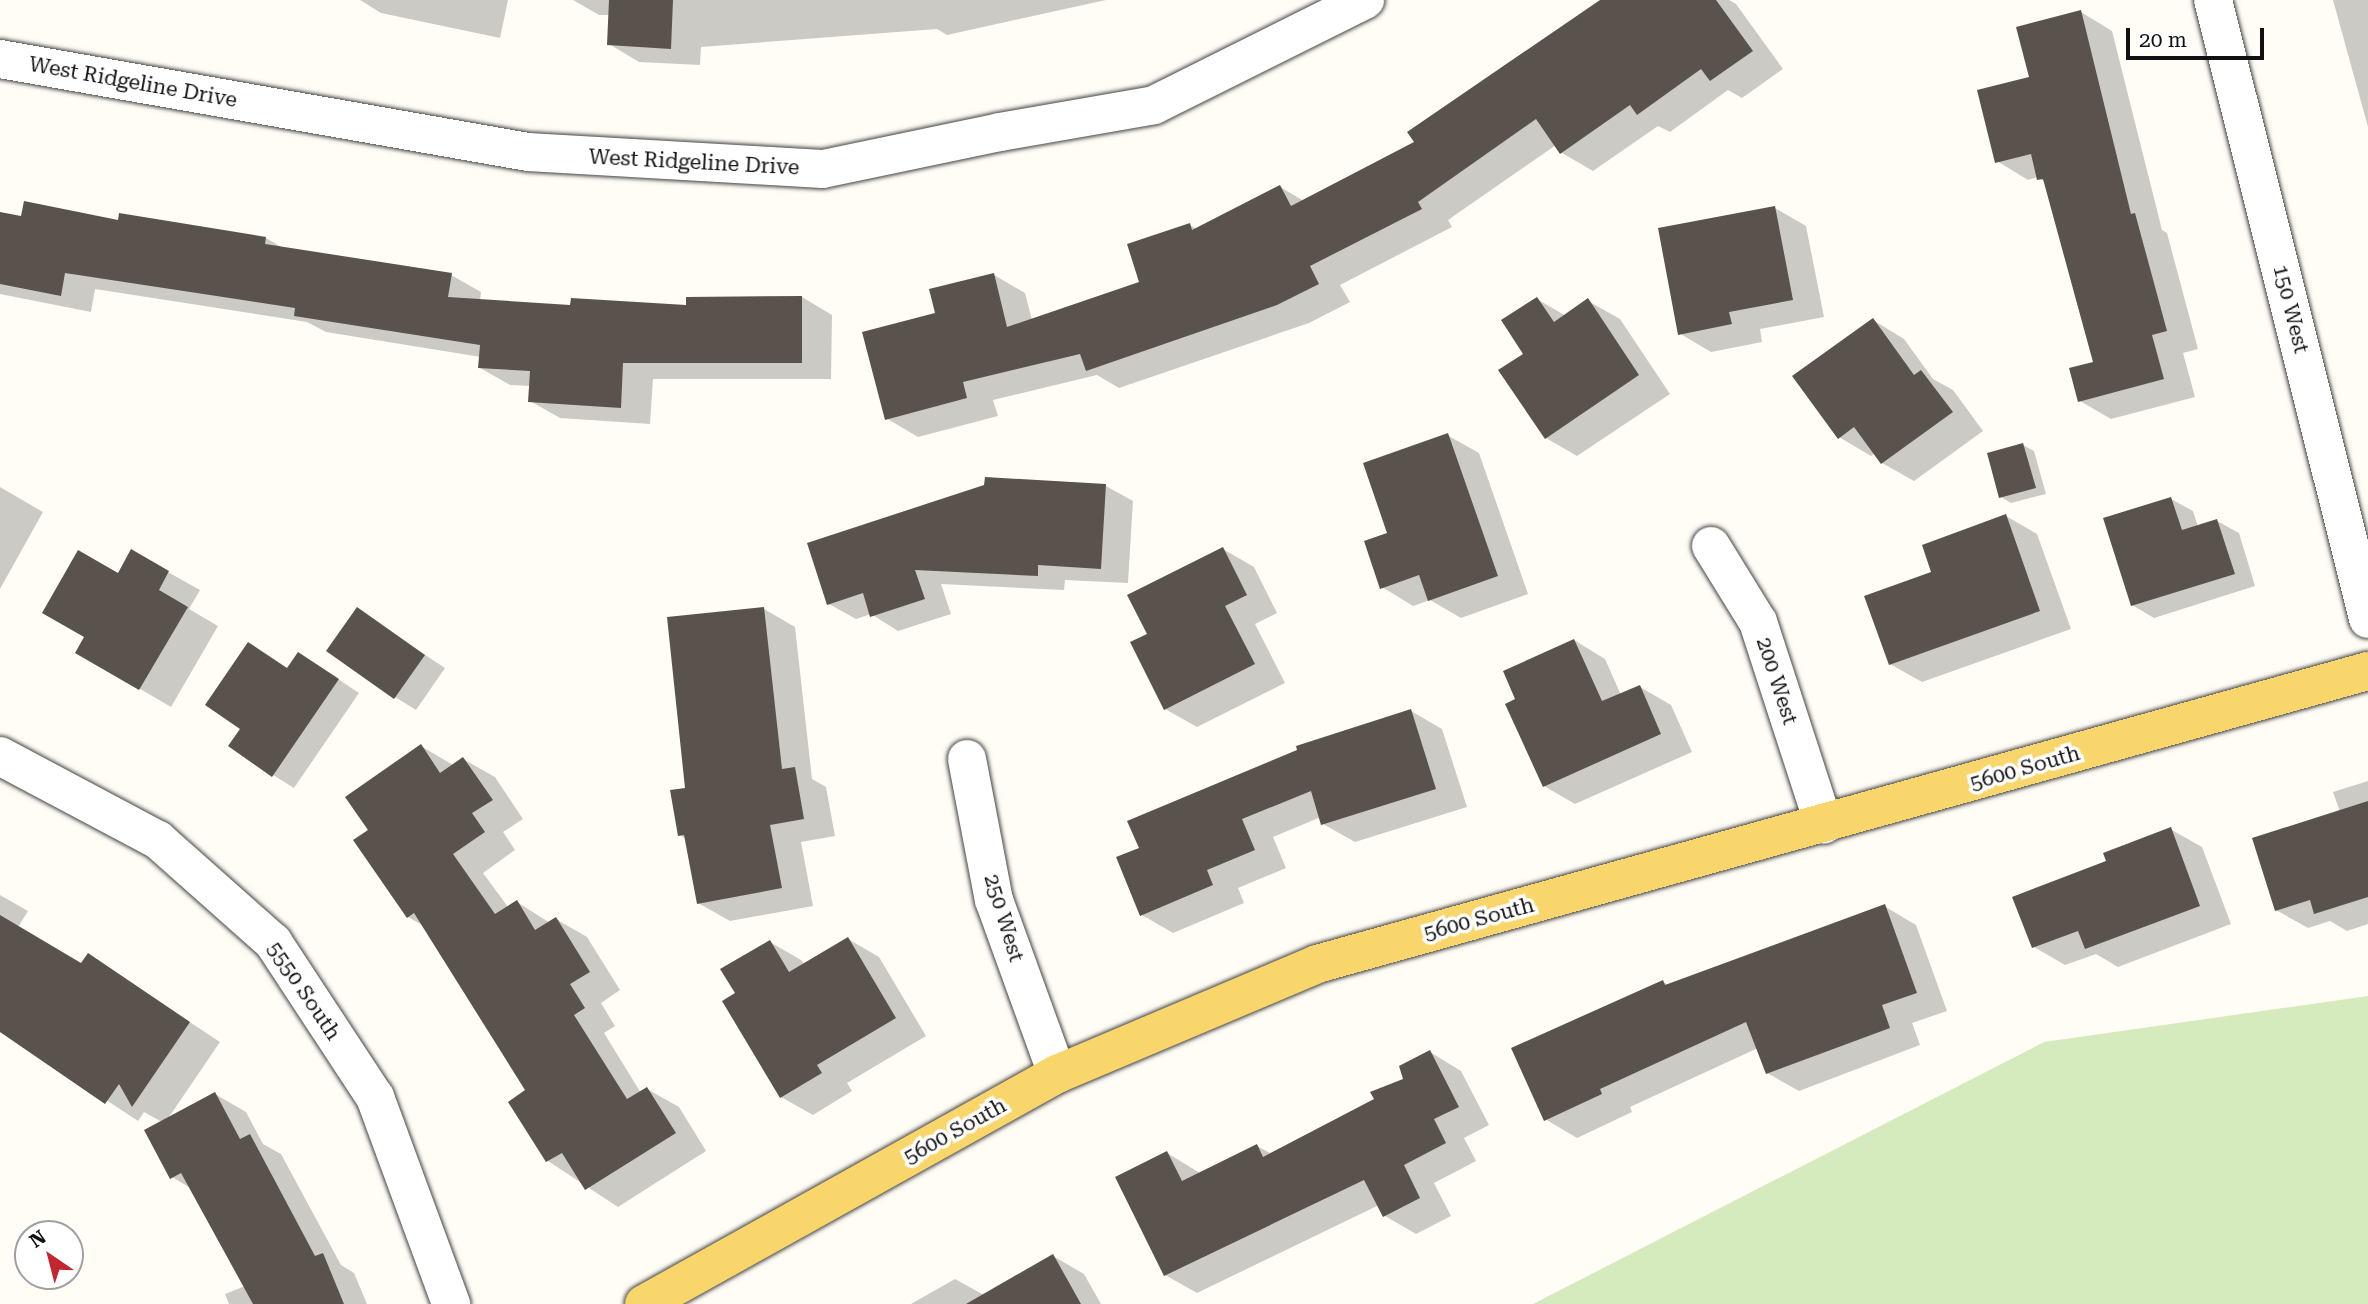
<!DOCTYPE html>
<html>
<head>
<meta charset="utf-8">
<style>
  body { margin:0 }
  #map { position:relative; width:2368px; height:1304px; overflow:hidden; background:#fffdf5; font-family:"Roboto Serif",serif }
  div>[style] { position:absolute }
  .green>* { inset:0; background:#d5ebbd }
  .shadow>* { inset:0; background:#0003 }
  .building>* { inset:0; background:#5a524d }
  .roads { filter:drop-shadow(0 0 2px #444) drop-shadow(0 0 2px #444) }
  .minor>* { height:38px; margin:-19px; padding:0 19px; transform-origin:19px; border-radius:19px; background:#fff }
  .major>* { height:38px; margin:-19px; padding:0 19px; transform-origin:19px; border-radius:19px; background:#f9d66b }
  span { translate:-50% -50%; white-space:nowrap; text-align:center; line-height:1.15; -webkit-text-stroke:7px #fff; paint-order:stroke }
  .street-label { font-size:21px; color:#111 }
  .north { position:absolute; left:14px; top:1220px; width:70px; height:70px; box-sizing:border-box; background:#fff; border:2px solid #a0a0a0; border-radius:50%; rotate:325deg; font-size:19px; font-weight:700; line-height:28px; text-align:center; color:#111 }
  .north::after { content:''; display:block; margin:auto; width:24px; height:32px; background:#c4262e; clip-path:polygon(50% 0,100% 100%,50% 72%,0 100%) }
  .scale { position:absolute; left:2126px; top:28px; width:138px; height:32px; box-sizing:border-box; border:4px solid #111; border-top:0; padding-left:9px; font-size:21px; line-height:24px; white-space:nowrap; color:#111; -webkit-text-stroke:5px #fff; paint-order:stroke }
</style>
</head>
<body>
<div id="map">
  <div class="green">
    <i style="clip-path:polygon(2368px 996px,2368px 1304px,1533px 1304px,2044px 1042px)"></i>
  </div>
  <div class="shadow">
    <i style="clip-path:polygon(360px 0,508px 0,500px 38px,381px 13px)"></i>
    <i style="clip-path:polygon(573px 0,1106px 0,947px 35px,937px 29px,701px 47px,700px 65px,639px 62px,609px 44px,610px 15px,599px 15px)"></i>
    <i style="clip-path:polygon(1602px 0,1729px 0,1736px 4px,1783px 69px,1742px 98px,1728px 90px,1670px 132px,1658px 126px,1593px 171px,1562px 153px,1556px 145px,1448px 220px,1452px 227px,1340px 285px,1350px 302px,1309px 323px,1119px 388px,1097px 375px,993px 400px,998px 416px,918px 437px,886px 418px,937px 314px,994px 275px,1025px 293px,1032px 320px,1141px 283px,1189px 225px,1197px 229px,1280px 187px,1304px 201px,1417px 143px)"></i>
    <i style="clip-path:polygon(2333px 0,2368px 0,2368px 127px)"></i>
    <i style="clip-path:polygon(2081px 12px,2112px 31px,2162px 230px,2167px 233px,2198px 349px,2183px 353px,2195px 397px,2111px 419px,2080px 401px,2095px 363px,2046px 183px,2038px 177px,2028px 180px,1997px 161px,2031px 78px)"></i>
    <i style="clip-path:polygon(1775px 208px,1806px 226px,1824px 317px,1760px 329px,1762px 342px,1711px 352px,1679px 333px)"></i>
    <i style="clip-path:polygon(0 214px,23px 218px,119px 222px,266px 238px,283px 248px,451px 275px,481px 292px,480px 301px,572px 307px,688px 307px,802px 297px,832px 315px,831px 379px,653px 379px,650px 424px,560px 418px,530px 401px,531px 386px,510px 385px,480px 368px,481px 357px,326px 332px,307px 322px,95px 289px,91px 312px,0 294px)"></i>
    <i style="clip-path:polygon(1537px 299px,1566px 316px,1588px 301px,1620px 319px,1670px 394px,1577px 456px,1546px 438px,1525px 354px)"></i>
    <i style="clip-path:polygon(1873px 320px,1904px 339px,1933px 379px,1953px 390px,1983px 431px,1914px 481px,1882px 463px,1875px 453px,1871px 456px,1839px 437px)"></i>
    <i style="clip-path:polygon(1447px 435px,1479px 453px,1528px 594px,1461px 618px,1430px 600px,1413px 606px,1382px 587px,1389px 534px)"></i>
    <i style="clip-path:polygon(2023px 445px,2034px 451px,2046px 494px,2011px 503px,2001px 497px)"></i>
    <i style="clip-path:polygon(986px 479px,1106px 486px,1133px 501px,1128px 583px,1065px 580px,1064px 590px,941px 584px,951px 614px,898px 631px,871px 614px,856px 619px,829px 604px,986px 486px)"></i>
    <i style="clip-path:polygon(0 487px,43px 512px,0 589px)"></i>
    <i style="clip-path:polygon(2171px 499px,2193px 511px,2198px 527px,2217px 521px,2239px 533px,2255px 586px,2154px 618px,2132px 605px)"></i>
    <i style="clip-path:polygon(2006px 516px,2037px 534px,2071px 629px,1922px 682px,1890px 664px,1933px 573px)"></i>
    <i style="clip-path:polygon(1223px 549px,1254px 567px,1277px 613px,1255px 624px,1285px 683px,1197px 727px,1165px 709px,1149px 635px)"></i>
    <i style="clip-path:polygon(132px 552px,200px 590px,189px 609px,218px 626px,171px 707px,77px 652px)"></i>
    <i style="clip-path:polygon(764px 609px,795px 627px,812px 779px,826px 787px,835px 836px,801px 842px,813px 906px,730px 921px,698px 903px,686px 839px,680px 835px,687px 789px)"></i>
    <i style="clip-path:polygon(357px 610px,445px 668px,416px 710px,395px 697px)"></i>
    <i style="clip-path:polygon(1574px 640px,1605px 659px,1621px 695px,1640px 687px,1671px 705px,1692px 752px,1575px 804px,1544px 786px)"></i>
    <i style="clip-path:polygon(320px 667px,359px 693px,294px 788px,273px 775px,242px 729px,289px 669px)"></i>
    <i style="clip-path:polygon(1411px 711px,1442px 729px,1467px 807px,1355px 842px,1323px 824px,1321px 817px,1273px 837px,1286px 868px,1238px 888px,1244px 903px,1173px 933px,1142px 915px,1141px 849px)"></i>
    <i style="clip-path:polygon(421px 746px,453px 765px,463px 759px,495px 777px,523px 819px,503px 832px,515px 850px,483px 873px,508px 907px,517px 902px,550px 923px,556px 919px,587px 937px,620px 990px,601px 1003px,615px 1026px,604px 1033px,641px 1093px,647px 1089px,679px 1107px,706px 1151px,618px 1207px,548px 1161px,528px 1091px,424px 926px,408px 917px,371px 830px)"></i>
    <i style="clip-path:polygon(2368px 781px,2368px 924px,2347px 931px,2330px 921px,2308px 928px,2276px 910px,2340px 812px,2333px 792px)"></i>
    <i style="clip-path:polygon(2170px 829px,2202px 847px,2231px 924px,2118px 967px,2096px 954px,2065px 965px,2034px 947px,2108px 862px)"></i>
    <i style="clip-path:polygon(0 895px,28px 911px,18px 927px,82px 965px,88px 955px,220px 1042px,167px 1120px,215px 1094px,246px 1112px,263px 1144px,281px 1154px,341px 1265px,354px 1273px,367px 1304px,229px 1304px,225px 1294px,245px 1286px,192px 1189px,172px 1177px,162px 1122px,144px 1112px,138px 1121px,26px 1047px,0 1001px)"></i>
    <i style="clip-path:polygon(1884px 906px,1916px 925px,1947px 1011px,1912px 1023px,1920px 1045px,1799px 1091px,1767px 1073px,1758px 1048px,1630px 1107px,1632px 1112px,1577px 1138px,1545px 1119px,1663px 982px,1669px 985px)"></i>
    <i style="clip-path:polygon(848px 939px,879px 957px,926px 1036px,847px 1083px,852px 1091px,813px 1115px,781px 1097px,738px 993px,770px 942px,801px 960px,805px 965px)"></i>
    <i style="clip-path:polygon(1430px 1052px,1461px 1071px,1489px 1125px,1464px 1138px,1476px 1161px,1434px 1183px,1451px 1216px,1416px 1234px,1385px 1216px,1379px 1205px,1197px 1293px,1165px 1275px,1167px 1153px,1200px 1173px,1257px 1146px,1272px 1154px,1376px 1100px,1405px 1080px)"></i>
    <i style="clip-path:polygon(1053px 1256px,1084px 1274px,1101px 1304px,911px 1304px,955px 1279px,984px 1295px)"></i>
  </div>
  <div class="building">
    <i style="clip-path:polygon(609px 0,673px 0,671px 49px,607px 45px)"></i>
    <i style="clip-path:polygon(1600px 0,1716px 0,1753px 51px,1710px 81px,1701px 69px,1637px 115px,1630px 105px,1560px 154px,1536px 119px,1418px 202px,1422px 209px,1310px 266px,1319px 284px,1277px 305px,1086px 371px,1080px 354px,963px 382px,967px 398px,885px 420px,862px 332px,935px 313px,929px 289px,994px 273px,1007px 327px,1139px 282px,1127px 244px,1190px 223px,1192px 230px,1280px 185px,1291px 206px,1414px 142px,1407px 132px)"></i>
    <i style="clip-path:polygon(2081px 10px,2131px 214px,2135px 213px,2167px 331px,2152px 335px,2164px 379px,2078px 402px,2069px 368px,2093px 362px,2043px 179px,2037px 180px,2031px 154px,1995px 163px,1977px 90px,2029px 77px,2016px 27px)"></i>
    <i style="clip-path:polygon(24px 201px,118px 220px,119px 213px,266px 237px,265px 244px,452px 273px,448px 297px,570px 305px,571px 298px,686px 305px,686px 297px,802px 296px,802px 363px,623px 363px,621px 408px,528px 402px,530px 371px,478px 368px,480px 345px,294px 316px,295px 308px,65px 273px,61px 296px,0 284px,0 212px,21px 216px)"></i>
    <i style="clip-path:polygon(1775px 206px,1793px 300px,1729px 312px,1732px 324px,1678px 335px,1658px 228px)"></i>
    <i style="clip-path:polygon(1537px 297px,1554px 322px,1588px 298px,1639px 375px,1545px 439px,1498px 370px,1523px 354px,1501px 320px)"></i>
    <i style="clip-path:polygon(1873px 318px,1914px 375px,1921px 370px,1953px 412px,1881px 464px,1854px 427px,1838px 439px,1792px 376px)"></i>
    <i style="clip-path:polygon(1448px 433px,1498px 576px,1428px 601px,1419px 575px,1380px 589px,1364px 541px,1387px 533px,1363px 463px)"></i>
    <i style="clip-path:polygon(2023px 443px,2036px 488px,1999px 498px,1987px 453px)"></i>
    <i style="clip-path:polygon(985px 477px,1106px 484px,1101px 569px,1038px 565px,1038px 576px,915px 570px,925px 599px,870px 617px,863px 593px,827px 605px,807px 543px,984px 485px)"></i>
    <i style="clip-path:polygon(2171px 497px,2182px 530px,2217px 519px,2235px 574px,2131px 606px,2103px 518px)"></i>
    <i style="clip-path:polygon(2006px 514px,2040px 611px,1889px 665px,1864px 596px,1931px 572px,1922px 545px)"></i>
    <i style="clip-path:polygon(1223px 547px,1247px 595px,1225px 606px,1255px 664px,1164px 710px,1130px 642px,1147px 634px,1127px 595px)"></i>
    <i style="clip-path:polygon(131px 549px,169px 571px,159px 590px,188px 607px,139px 690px,75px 653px,84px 637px,42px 613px,78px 550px,118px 573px)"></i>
    <i style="clip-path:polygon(357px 607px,425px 655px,394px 699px,326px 651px)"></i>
    <i style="clip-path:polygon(764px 607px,782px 769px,795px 767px,804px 819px,770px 825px,782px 888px,697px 904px,684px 835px,678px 836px,670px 790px,685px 788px,667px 617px)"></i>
    <i style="clip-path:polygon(1574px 639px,1602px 701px,1640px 685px,1661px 734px,1543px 787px,1505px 704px,1515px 699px,1503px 671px)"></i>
    <i style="clip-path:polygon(248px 642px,287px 668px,298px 652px,339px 679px,272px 777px,228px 746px,240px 729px,205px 705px)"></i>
    <i style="clip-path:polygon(1411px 709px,1436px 789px,1321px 825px,1311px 791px,1242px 819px,1255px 850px,1207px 870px,1213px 885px,1140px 916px,1116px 857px,1139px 848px,1127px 821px,1297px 750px,1296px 746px)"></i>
    <i style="clip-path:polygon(421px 744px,440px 773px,463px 757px,493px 800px,472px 813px,485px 832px,453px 854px,495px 914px,517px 900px,535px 930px,556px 917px,590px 972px,570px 984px,585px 1008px,574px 1015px,627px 1099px,647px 1087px,676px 1133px,585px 1190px,562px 1153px,546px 1162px,508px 1102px,525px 1090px,414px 913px,407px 918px,353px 840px,368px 830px,345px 797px)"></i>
    <i style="clip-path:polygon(2368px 801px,2368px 897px,2314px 914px,2310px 900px,2275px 911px,2252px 838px)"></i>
    <i style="clip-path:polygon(2171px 827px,2200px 906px,2085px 949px,2078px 931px,2032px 948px,2012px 897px,2106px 861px,2103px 853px)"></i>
    <i style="clip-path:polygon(1885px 904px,1917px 993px,1882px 1005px,1890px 1028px,1766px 1074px,1746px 1022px,1600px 1089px,1602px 1094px,1544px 1121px,1511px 1048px,1663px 980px,1665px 985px)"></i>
    <i style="clip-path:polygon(0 915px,81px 963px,88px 953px,190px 1022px,132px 1107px,119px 1084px,105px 1104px,0 1032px)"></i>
    <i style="clip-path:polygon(848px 937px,896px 1018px,817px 1065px,822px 1073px,780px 1098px,722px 1001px,735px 993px,720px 969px,770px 940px,789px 972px)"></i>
    <i style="clip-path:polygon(1430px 1050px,1459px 1107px,1434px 1119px,1446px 1143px,1404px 1165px,1420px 1198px,1383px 1217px,1364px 1180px,1164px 1276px,1115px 1177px,1167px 1151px,1182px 1181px,1257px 1144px,1263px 1157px,1374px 1099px,1370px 1092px,1403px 1079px,1399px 1066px)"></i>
    <i style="clip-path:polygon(215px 1092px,240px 1139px,250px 1134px,315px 1256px,323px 1253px,344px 1304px,253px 1304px,181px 1173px,170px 1179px,144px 1130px)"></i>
    <i style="clip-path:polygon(1053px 1254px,1081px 1304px,966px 1304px)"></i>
  </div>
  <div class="roads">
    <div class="minor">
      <i style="left:2213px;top:0;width:638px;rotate:75.94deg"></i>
      <i style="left:0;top:59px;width:536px;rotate:9.99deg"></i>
      <i style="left:528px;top:152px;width:295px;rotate:3.3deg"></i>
      <i style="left:823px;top:169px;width:181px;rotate:-11.8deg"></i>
      <i style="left:1000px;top:132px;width:156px;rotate:-9.9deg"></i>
      <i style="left:1154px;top:105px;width:236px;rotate:-26.5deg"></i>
      <i style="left:1711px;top:546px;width:89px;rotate:58.3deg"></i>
      <i style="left:1758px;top:622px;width:213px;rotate:72deg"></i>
      <i style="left:0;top:756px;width:179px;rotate:28deg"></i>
      <i style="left:158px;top:840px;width:154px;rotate:41.6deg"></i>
      <i style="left:273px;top:942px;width:186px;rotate:56.7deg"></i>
      <i style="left:375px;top:1097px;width:221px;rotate:69.8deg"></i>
      <i style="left:967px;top:759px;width:144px;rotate:79.2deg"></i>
      <i style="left:994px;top:900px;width:185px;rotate:70.1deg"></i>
    </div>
    <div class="major">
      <i style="left:644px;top:1304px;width:473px;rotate:-29.1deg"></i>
      <i style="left:1057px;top:1074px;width:282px;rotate:-22.9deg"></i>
      <i style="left:1317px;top:964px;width:1091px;rotate:-15.58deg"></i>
    </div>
  </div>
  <div class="street-label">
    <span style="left:133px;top:82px;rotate:10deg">West Ridgeline Drive</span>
    <span style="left:694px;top:162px;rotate:3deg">West Ridgeline Drive</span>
    <span style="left:2291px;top:309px;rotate:76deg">150 West</span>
    <span style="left:1777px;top:681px;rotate:72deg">200 West</span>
    <span style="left:2025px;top:768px;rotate:-16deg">5600 South</span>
    <span style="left:1004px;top:918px;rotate:73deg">250 West</span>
    <span style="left:1479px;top:919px;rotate:-15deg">5600 South</span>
    <span style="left:304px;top:991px;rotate:56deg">5550 South</span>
    <span style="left:955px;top:1131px;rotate:-29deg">5600 South</span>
  </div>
  <div class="north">N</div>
  <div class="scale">20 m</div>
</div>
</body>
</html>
